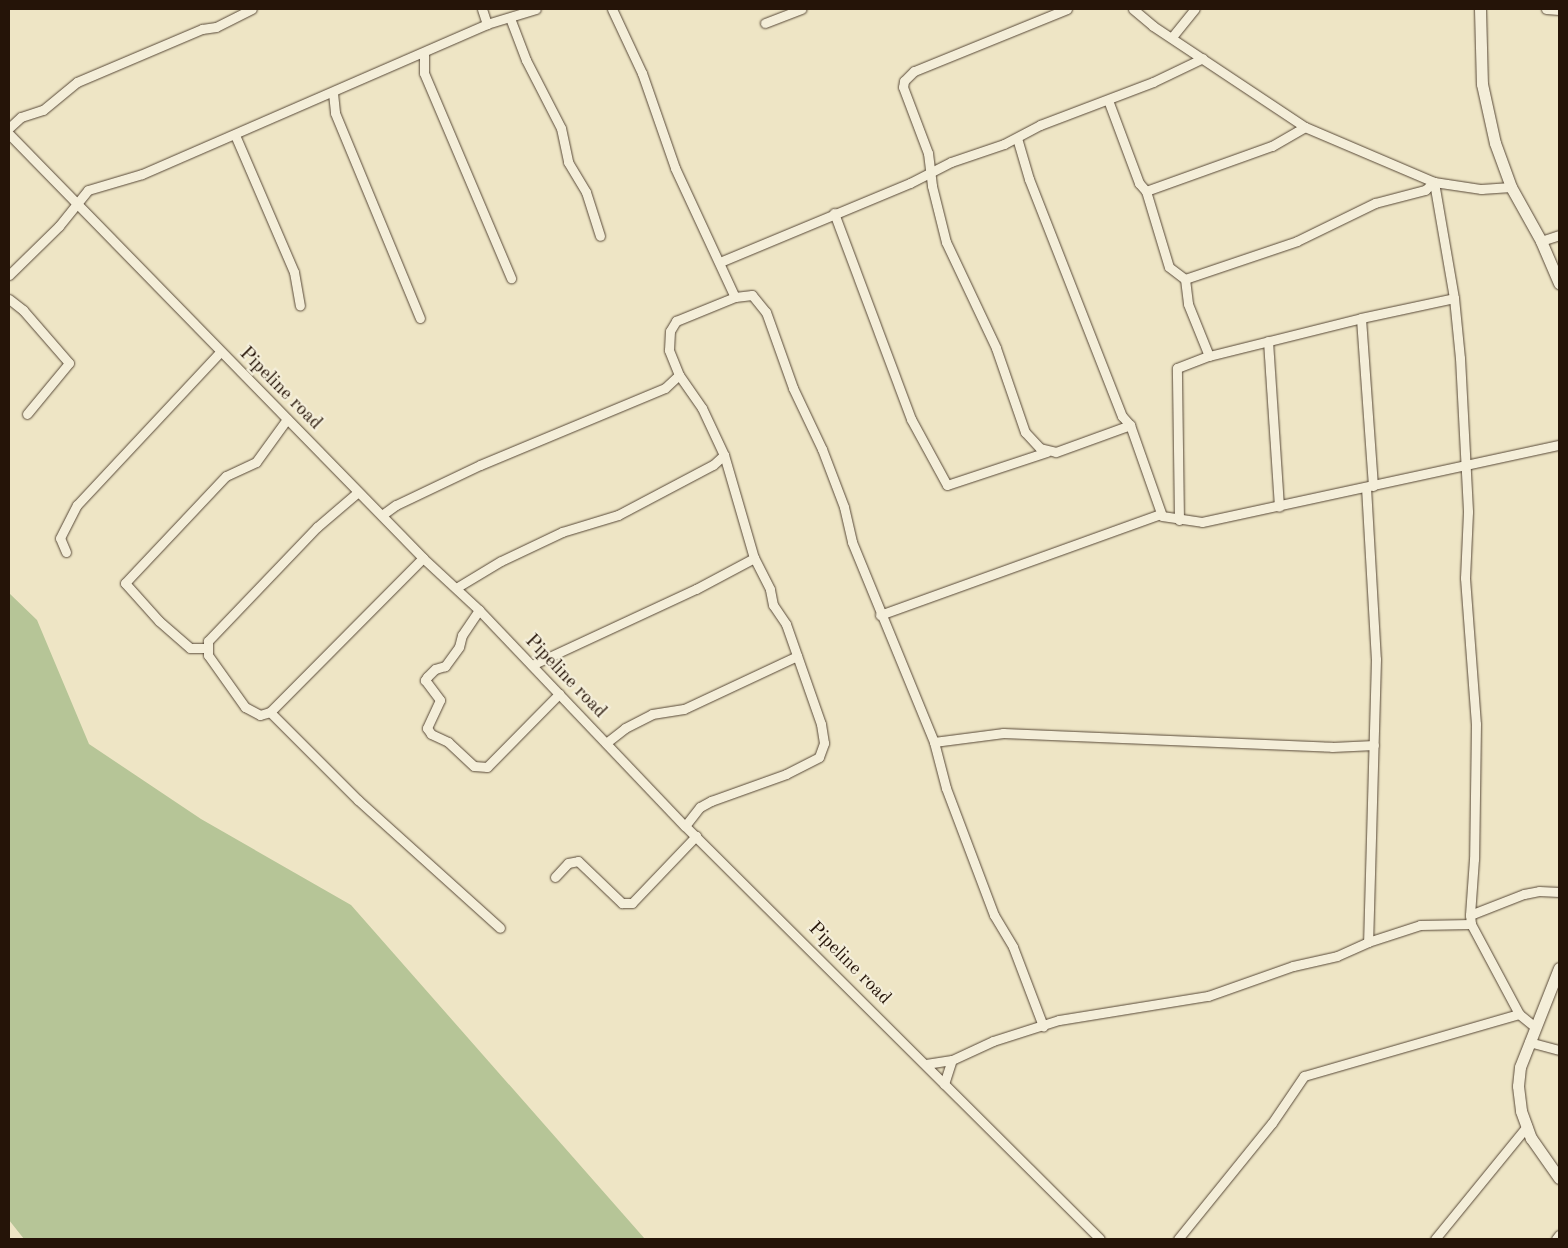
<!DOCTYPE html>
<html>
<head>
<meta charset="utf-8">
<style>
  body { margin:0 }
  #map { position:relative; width:1568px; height:1248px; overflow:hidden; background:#eee5c5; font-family:"Old Standard TT",serif }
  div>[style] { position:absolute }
  .green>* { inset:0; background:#b6c597 }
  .roads { filter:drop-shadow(0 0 1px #574837) drop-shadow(0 0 1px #574837) }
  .minor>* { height:9px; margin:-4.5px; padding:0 4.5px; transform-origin:4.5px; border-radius:4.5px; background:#f4eed9 }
  .tertiary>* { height:11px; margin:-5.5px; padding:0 5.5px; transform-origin:5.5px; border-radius:5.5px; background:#f4eed9 }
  span { translate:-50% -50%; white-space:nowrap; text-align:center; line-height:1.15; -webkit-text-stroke:4.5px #f4eed9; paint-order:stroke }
  .street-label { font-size:19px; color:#251408 }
  .frame { position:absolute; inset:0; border:10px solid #251408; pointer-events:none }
</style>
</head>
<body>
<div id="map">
  <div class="green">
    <i style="clip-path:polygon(9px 593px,37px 620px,89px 744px,201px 819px,351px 905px,645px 1239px,24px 1239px,9px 1220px)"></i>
  </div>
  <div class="roads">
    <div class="minor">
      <i style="left:482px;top:9px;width:16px;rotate:72deg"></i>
      <i style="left:612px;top:9px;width:71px;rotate:64.9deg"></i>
      <i style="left:642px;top:73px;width:101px;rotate:70.8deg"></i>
      <i style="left:675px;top:168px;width:142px;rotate:65.1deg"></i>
      <i style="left:1067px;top:9px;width:165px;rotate:157.9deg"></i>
      <i style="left:914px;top:71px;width:14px;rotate:135deg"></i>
      <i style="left:904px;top:81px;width:6px;rotate:99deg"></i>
      <i style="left:903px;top:87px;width:71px;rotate:69.3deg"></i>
      <i style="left:928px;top:153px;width:33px;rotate:83deg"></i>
      <i style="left:932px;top:186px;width:58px;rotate:76deg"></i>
      <i style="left:946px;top:242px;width:117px;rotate:64.7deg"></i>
      <i style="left:996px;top:348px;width:89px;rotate:71deg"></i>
      <i style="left:1025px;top:432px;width:22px;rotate:47deg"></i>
      <i style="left:1040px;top:448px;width:16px;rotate:14deg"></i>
      <i style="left:1056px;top:452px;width:79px;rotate:-20deg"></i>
      <i style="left:1133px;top:9px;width:26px;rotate:40deg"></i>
      <i style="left:1153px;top:26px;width:182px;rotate:33.6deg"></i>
      <i style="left:1305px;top:127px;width:140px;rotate:23.1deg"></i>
      <i style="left:1434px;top:182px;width:48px;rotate:8.5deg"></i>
      <i style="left:1481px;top:189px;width:30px;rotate:-4deg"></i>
      <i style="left:1546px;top:9px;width:13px;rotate:4deg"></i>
      <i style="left:510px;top:18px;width:45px;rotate:69.1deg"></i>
      <i style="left:526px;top:60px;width:76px;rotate:62.8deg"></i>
      <i style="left:561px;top:128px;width:35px;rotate:78deg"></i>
      <i style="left:568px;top:162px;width:35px;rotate:59deg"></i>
      <i style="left:586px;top:192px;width:46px;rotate:72.3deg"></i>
      <i style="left:765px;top:23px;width:39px;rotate:-21deg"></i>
      <i style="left:1172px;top:37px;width:36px;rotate:-51deg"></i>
      <i style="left:424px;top:54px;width:19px;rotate:90deg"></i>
      <i style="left:424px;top:73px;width:223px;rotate:67deg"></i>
      <i style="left:333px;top:93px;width:20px;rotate:84deg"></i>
      <i style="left:335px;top:113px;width:222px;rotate:67.5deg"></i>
      <i style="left:1108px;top:100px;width:89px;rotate:69.5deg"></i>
      <i style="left:1139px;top:183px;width:11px;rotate:49deg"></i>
      <i style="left:1146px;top:191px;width:79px;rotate:73.2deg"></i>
      <i style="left:1169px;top:267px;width:20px;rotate:37deg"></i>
      <i style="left:1185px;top:279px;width:118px;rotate:-18.7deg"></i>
      <i style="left:1297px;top:241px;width:87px;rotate:-26deg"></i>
      <i style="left:1375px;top:203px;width:52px;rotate:-14.6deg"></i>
      <i style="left:1425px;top:190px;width:12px;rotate:-42deg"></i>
      <i style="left:9px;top:128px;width:16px;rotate:-43deg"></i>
      <i style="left:21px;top:117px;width:23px;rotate:-18deg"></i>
      <i style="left:43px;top:110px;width:44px;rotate:-39.5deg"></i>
      <i style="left:77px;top:82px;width:136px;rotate:-23deg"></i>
      <i style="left:202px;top:29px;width:14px;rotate:-8deg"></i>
      <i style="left:216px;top:27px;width:40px;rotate:-26.6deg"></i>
      <i style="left:9px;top:134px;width:593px;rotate:45.68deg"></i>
      <i style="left:423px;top:558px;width:76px;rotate:42.9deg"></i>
      <i style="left:479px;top:610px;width:298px;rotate:46.4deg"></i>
      <i style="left:685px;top:826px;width:585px;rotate:44.86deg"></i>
      <i style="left:235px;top:135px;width:149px;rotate:66.7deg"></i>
      <i style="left:294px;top:272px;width:34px;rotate:80deg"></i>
      <i style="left:1017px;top:138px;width:43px;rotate:73.7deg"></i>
      <i style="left:1029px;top:179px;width:255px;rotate:68.6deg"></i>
      <i style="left:1122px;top:416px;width:12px;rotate:48deg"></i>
      <i style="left:1130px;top:425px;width:96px;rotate:70.6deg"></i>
      <i style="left:1162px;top:516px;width:40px;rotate:8.5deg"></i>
      <i style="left:1202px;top:522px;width:365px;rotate:-12.2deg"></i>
      <i style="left:1146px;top:191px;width:134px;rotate:-19.7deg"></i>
      <i style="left:1272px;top:146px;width:38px;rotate:-30deg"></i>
      <i style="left:834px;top:213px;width:220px;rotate:69.5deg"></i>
      <i style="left:911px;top:419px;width:75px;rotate:61.4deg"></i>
      <i style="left:947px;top:485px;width:105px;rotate:-18.3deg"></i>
      <i style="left:1541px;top:241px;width:19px;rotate:-18deg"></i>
      <i style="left:720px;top:262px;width:206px;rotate:-22.6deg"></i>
      <i style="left:910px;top:183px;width:46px;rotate:-27.1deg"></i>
      <i style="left:951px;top:162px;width:56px;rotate:-18.8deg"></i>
      <i style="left:1004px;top:144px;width:41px;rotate:-27.8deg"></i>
      <i style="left:1040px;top:125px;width:121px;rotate:-20.8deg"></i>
      <i style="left:1153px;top:82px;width:55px;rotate:-25.6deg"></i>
      <i style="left:9px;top:275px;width:70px;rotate:-44.4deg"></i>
      <i style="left:59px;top:226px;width:46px;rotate:-51.1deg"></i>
      <i style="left:88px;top:190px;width:56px;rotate:-16.5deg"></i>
      <i style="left:142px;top:174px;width:376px;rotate:-23.5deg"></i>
      <i style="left:487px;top:24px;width:51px;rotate:-17deg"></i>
      <i style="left:1185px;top:279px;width:25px;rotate:83deg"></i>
      <i style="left:1188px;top:304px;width:56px;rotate:68deg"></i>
      <i style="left:1209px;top:356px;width:157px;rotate:-14deg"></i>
      <i style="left:1454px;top:298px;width:60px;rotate:84.3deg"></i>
      <i style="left:1460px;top:358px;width:154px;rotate:87deg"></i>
      <i style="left:1468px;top:512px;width:66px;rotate:92.6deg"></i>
      <i style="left:1465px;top:578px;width:146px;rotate:85.7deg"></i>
      <i style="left:1476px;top:724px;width:135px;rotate:90.8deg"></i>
      <i style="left:1474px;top:859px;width:56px;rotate:94.1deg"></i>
      <i style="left:9px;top:299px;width:18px;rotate:38deg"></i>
      <i style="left:23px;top:310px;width:70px;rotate:49deg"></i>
      <i style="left:69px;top:363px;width:66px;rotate:129.5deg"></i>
      <i style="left:1268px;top:341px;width:166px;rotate:86.2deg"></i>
      <i style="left:1373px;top:486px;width:168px;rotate:-94.1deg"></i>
      <i style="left:1361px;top:318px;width:95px;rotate:-12.1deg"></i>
      <i style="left:1454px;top:298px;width:118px;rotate:-99.8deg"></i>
      <i style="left:1366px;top:487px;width:172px;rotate:86.7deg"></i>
      <i style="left:1376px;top:659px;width:283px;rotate:91.6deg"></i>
      <i style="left:358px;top:492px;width:54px;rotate:139.5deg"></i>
      <i style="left:317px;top:527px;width:158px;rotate:133.7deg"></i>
      <i style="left:208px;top:641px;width:14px;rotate:90deg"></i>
      <i style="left:208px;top:655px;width:64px;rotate:54.6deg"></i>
      <i style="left:245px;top:707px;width:17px;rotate:28deg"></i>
      <i style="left:260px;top:715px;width:10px;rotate:-17deg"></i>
      <i style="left:270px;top:712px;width:217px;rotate:-45.2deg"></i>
      <i style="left:382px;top:515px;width:17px;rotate:-36deg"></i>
      <i style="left:396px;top:505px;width:93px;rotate:-25.5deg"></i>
      <i style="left:480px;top:465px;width:200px;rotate:-22.6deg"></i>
      <i style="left:665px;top:388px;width:19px;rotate:-43deg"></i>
      <i style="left:1179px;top:520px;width:152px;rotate:-90.8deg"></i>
      <i style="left:1177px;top:368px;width:34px;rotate:-21deg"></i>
      <i style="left:66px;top:552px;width:15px;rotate:-113deg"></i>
      <i style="left:60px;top:538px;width:37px;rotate:-63deg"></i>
      <i style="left:77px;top:505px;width:209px;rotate:-46.9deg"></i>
      <i style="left:456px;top:588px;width:52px;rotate:-31deg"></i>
      <i style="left:501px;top:561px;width:68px;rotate:-25.4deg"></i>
      <i style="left:562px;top:532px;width:59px;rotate:-16.9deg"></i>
      <i style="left:618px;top:515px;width:107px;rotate:-27.8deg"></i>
      <i style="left:713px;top:465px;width:15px;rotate:-42deg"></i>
      <i style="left:479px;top:610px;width:30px;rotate:124deg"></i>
      <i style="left:462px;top:635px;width:12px;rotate:104deg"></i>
      <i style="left:459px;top:647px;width:24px;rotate:126deg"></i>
      <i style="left:445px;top:666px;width:10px;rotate:163deg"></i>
      <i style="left:435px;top:669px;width:11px;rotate:135deg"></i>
      <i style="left:427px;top:677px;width:4px;rotate:124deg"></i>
      <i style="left:425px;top:680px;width:25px;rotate:53deg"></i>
      <i style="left:440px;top:700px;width:31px;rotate:115deg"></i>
      <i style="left:427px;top:728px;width:7px;rotate:56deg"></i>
      <i style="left:431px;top:734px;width:19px;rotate:25deg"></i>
      <i style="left:448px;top:742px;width:35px;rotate:43deg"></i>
      <i style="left:474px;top:766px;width:13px;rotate:4deg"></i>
      <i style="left:487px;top:767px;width:103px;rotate:-45.4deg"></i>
      <i style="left:880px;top:615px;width:298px;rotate:-19.8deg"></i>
      <i style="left:206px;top:648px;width:16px;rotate:180deg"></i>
      <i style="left:190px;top:648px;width:41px;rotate:-138.9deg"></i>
      <i style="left:159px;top:621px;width:51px;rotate:-131.8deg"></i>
      <i style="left:125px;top:583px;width:147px;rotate:-46.7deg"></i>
      <i style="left:226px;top:476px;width:33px;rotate:-25deg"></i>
      <i style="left:256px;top:462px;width:53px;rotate:-54.2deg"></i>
      <i style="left:532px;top:665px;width:181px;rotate:-24.9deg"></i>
      <i style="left:696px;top:589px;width:66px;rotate:-28.1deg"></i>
      <i style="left:270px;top:712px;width:124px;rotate:45deg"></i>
      <i style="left:358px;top:800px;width:191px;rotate:42deg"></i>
      <i style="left:934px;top:742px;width:70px;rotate:-7.4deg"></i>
      <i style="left:1003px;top:733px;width:329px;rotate:2.4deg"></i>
      <i style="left:1332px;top:747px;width:42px;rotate:-2.7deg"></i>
      <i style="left:606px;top:743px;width:24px;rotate:-38deg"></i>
      <i style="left:625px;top:728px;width:30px;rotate:-27deg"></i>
      <i style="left:652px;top:714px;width:32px;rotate:-9deg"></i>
      <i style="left:684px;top:709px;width:125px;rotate:-25.1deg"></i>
      <i style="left:685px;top:826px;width:24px;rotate:-52deg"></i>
      <i style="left:700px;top:807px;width:13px;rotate:-29deg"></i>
      <i style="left:711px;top:801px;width:80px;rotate:-19.8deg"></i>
      <i style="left:786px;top:774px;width:37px;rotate:-27deg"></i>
      <i style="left:819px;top:757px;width:15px;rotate:-70deg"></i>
      <i style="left:824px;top:743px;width:19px;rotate:-99deg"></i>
      <i style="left:821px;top:724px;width:106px;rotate:-109.3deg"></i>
      <i style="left:786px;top:624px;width:23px;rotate:-124deg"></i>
      <i style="left:773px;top:605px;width:16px;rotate:-101deg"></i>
      <i style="left:770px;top:589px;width:35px;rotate:-117deg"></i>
      <i style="left:754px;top:558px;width:107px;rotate:-106.2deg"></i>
      <i style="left:724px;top:455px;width:52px;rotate:-115.1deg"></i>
      <i style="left:702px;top:408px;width:40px;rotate:-124.9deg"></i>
      <i style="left:679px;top:375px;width:27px;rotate:-112deg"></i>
      <i style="left:669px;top:350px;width:19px;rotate:-87deg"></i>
      <i style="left:670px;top:331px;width:12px;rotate:-59deg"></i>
      <i style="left:676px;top:321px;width:64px;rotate:-22.1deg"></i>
      <i style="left:735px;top:297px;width:17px;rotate:-7deg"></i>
      <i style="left:752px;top:295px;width:22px;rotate:51deg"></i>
      <i style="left:766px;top:312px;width:81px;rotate:70.4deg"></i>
      <i style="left:793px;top:388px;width:68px;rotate:64.6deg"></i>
      <i style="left:822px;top:449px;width:62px;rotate:69.2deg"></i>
      <i style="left:844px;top:507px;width:36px;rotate:77deg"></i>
      <i style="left:852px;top:542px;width:216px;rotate:67.7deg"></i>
      <i style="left:934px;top:742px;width:48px;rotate:75.4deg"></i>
      <i style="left:946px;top:788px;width:136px;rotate:69.3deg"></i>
      <i style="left:994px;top:915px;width:37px;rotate:59deg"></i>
      <i style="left:1013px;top:947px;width:85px;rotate:69.2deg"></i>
      <i style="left:555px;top:877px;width:19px;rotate:-47deg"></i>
      <i style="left:568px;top:863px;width:10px;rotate:-11deg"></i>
      <i style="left:578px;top:861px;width:61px;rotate:43.7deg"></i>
      <i style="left:622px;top:903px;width:10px"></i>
      <i style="left:632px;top:903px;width:93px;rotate:-46.3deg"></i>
      <i style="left:1471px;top:924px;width:102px;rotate:61.9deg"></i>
      <i style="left:1519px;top:1014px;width:21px;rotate:39deg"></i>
      <i style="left:1529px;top:1042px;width:31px;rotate:15deg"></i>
      <i style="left:926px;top:1064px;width:26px;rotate:-9deg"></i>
      <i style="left:952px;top:1060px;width:45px;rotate:-24.9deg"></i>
      <i style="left:993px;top:1041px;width:69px;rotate:-17.7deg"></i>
      <i style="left:1059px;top:1020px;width:151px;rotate:-9.2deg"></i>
      <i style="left:1208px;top:996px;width:90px;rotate:-19.4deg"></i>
      <i style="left:1293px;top:966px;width:45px;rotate:-12.8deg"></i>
      <i style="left:1337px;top:956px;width:34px;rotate:-24deg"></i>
      <i style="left:1368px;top:942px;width:55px;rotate:-18.1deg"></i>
      <i style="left:1420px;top:925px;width:51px;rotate:-1.1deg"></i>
      <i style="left:1471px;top:924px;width:9px;rotate:-96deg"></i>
      <i style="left:1470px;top:915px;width:58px;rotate:-21.3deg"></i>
      <i style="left:1524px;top:894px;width:15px;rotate:-11deg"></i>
      <i style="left:1539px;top:891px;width:20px;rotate:3deg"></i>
      <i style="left:944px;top:1084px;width:25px;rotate:-72deg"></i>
      <i style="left:1178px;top:1239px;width:149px;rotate:-51deg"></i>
      <i style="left:1272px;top:1123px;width:57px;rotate:-55.8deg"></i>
      <i style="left:1304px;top:1076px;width:224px;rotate:-16.1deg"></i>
      <i style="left:1435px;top:1239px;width:146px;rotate:-50.8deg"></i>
      <i style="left:1556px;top:1239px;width:5px;rotate:-53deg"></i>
    </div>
    <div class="tertiary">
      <i style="left:1480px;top:9px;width:75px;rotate:88.5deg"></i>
      <i style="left:1482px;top:84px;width:60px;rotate:77.6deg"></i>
      <i style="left:1495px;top:143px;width:47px;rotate:70deg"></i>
      <i style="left:1511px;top:187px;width:62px;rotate:60.9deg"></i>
      <i style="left:1541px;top:241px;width:46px;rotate:66.8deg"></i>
      <i style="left:1559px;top:968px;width:106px;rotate:111.5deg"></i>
      <i style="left:1520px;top:1067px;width:19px;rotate:96deg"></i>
      <i style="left:1518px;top:1086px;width:25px;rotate:83deg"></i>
      <i style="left:1521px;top:1111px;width:29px;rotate:70deg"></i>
      <i style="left:1531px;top:1138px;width:49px;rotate:55deg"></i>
    </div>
  </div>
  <div class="street-label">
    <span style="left:280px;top:389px;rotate:45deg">Pipeline road</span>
    <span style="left:565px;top:677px;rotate:46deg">Pipeline road</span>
    <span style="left:849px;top:964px;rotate:45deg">Pipeline road</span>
  </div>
  <div class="frame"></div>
</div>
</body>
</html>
